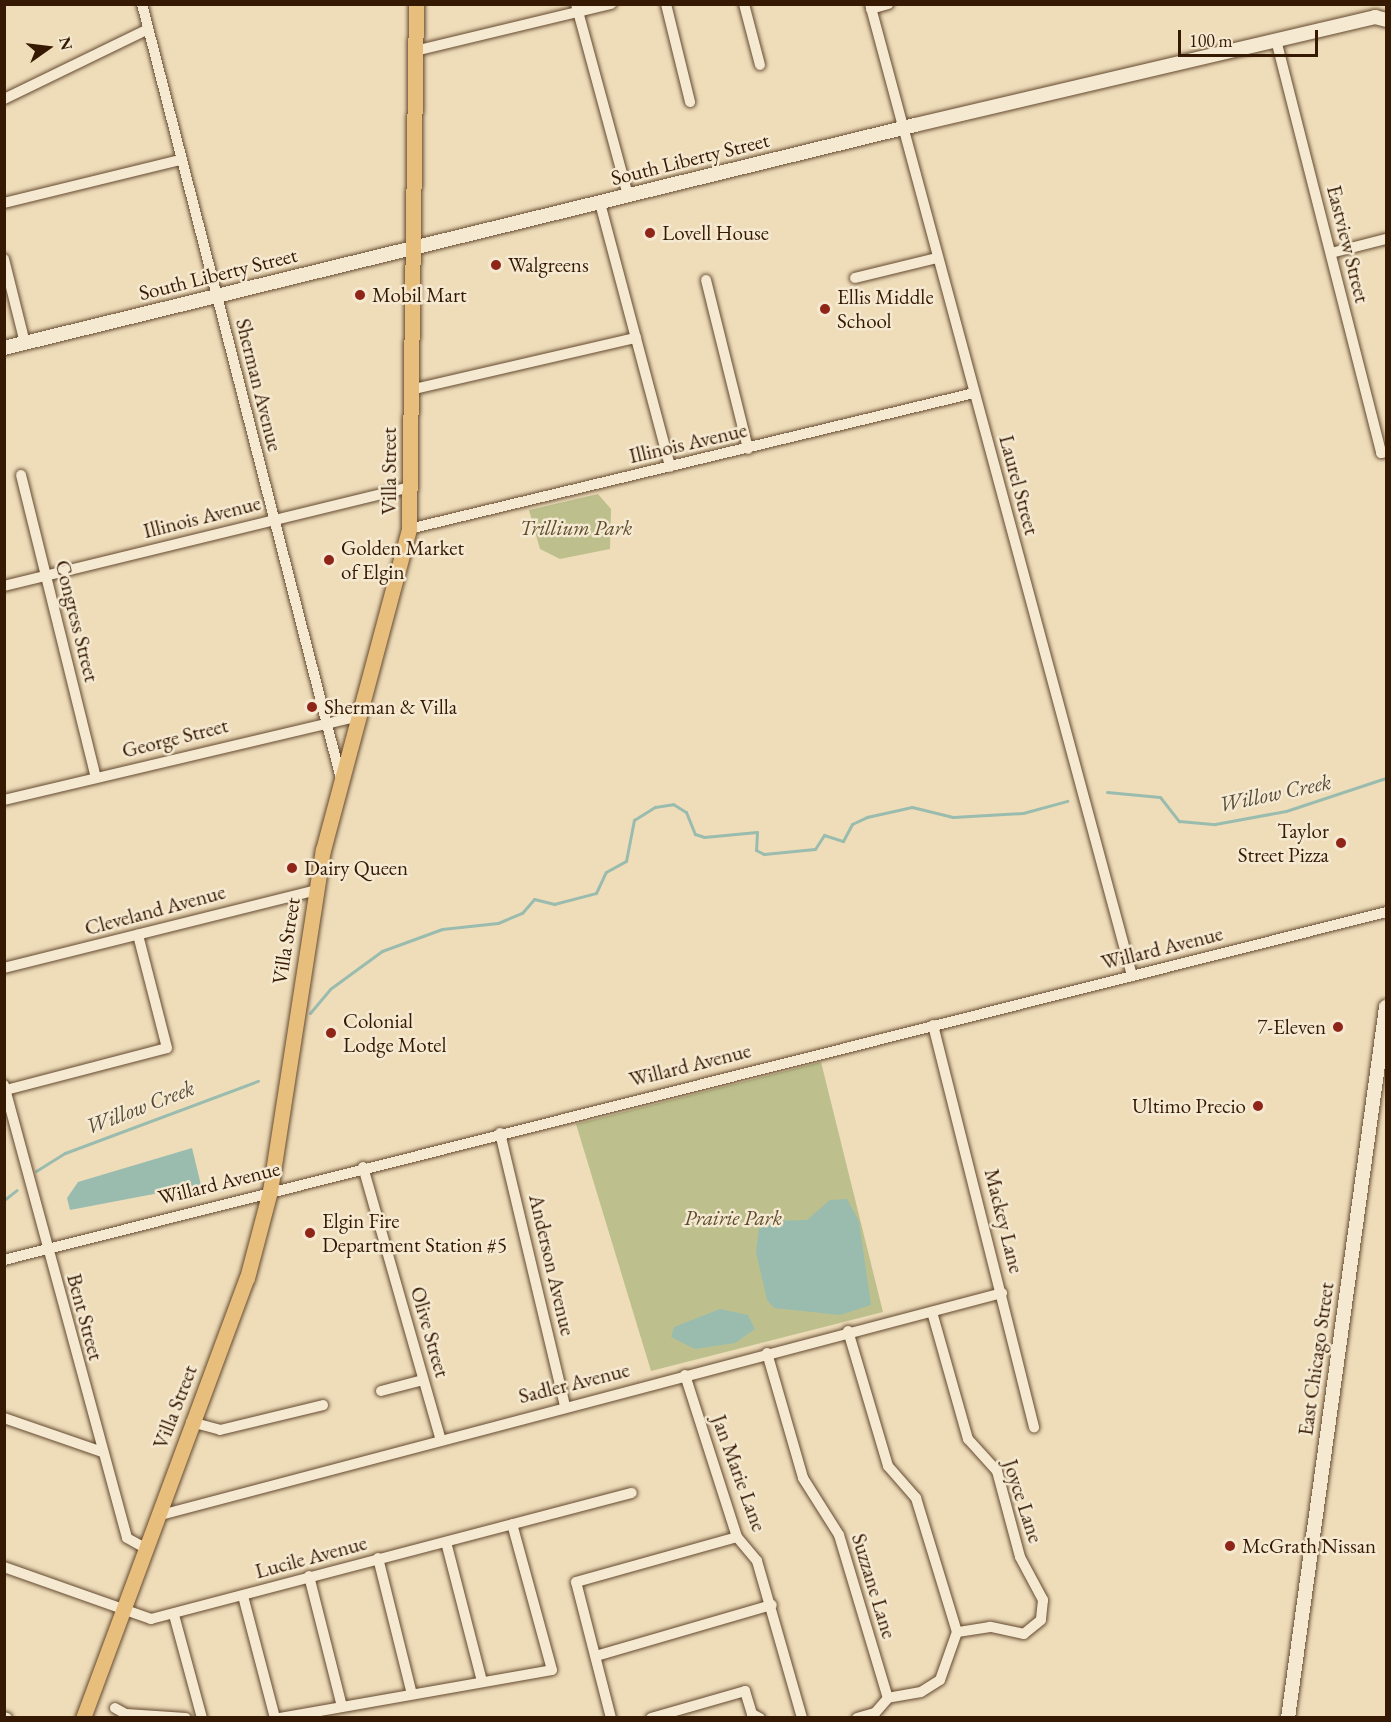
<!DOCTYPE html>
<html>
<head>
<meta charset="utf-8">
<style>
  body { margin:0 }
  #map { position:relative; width:1391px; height:1722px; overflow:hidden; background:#efddba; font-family:"EB Garamond",serif }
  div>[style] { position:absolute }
  .green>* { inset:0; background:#bdc08d }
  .water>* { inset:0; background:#9abcae }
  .stream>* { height:3px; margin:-1.5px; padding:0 1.5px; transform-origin:1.5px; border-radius:1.5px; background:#9abcae }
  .roads { filter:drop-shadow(0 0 2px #644a30) drop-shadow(0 0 2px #644a30) }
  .street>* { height:10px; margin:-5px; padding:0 5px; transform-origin:5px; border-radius:5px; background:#f5e9d2 }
  .secondary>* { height:14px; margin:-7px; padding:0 7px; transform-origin:7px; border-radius:7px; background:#f5e9d2 }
  .primary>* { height:15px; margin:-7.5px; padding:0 7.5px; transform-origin:7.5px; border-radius:7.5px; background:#e8be7d }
  .dots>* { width:16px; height:16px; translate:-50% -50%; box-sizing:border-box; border:3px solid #f5e9d2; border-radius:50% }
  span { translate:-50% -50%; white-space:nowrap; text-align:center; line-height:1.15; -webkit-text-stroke:5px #f5e9d2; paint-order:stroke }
  .street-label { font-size:21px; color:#361902 }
  .poi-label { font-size:21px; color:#361902 }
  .left { translate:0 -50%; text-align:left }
  .right { translate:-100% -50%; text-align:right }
  .park-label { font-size:21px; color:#5e4b2c; font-style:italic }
  .water-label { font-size:22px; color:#544a36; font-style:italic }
  .frame { position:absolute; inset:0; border:6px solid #361902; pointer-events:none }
  .north { position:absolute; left:18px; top:18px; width:60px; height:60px; -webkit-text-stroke:4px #f5e9d2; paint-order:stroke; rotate:76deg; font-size:16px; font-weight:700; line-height:24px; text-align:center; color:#361902 }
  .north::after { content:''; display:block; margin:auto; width:21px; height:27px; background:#361902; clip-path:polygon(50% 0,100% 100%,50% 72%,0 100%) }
  .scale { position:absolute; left:1178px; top:30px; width:140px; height:27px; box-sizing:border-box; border:3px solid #361902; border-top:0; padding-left:8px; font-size:18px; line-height:21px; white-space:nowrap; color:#361902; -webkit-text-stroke:4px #f5e9d2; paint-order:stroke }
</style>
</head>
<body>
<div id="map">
  <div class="green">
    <i style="clip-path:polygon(598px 494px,611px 509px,610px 549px,560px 559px,540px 549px,529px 510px)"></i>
    <i style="clip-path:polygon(821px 1062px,883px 1312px,651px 1371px,576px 1124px)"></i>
  </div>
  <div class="water">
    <i style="clip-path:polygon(192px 1148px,201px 1185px,70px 1210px,67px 1198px,78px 1182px)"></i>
    <i style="clip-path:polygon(847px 1199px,859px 1221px,871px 1305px,840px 1315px,774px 1308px,767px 1300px,756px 1252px,759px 1228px,766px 1221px,807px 1220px,830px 1200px)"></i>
    <i style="clip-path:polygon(720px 1309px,748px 1315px,755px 1329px,735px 1343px,695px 1349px,671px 1337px,674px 1327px)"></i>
  </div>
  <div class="stream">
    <i style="left:1107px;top:792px;width:53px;rotate:5.4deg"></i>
    <i style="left:1160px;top:797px;width:31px;rotate:52deg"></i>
    <i style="left:1179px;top:821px;width:36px;rotate:5deg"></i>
    <i style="left:1215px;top:824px;width:72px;rotate:-10.4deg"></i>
    <i style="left:1286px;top:811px;width:105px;rotate:-18.3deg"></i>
    <i style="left:310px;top:1013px;width:31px;rotate:-50deg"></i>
    <i style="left:330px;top:989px;width:64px;rotate:-36.2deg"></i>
    <i style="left:382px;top:951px;width:64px;rotate:-20.1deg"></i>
    <i style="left:442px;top:929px;width:56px;rotate:-6.1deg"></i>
    <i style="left:498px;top:923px;width:26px;rotate:-23deg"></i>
    <i style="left:522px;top:913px;width:18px;rotate:-49deg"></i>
    <i style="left:534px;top:899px;width:21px;rotate:14deg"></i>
    <i style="left:554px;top:904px;width:43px;rotate:-14.7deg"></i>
    <i style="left:596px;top:893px;width:23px;rotate:-65deg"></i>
    <i style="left:606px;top:872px;width:23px;rotate:-29deg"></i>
    <i style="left:626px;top:861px;width:42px;rotate:-79deg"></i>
    <i style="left:634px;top:820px;width:25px;rotate:-32deg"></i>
    <i style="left:655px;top:807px;width:18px;rotate:-9deg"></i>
    <i style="left:673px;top:804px;width:15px;rotate:32deg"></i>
    <i style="left:686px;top:812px;width:24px;rotate:68deg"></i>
    <i style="left:695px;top:834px;width:9px;rotate:18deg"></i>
    <i style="left:704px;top:837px;width:53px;rotate:-5.4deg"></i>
    <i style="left:757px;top:832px;width:18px;rotate:93deg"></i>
    <i style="left:756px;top:850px;width:9px;rotate:27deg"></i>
    <i style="left:764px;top:854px;width:51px;rotate:-5.6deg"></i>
    <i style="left:815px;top:849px;width:17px;rotate:-57deg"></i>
    <i style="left:824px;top:835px;width:20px;rotate:18deg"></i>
    <i style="left:843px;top:841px;width:19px;rotate:-62deg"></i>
    <i style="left:852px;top:824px;width:17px;rotate:-25deg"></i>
    <i style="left:867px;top:817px;width:46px;rotate:-12.5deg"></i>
    <i style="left:912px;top:807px;width:42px;rotate:13.7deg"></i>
    <i style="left:953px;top:817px;width:70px;rotate:-3.3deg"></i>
    <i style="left:1023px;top:813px;width:46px;rotate:-15.3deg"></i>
    <i style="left:36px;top:1171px;width:34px;rotate:-32deg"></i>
    <i style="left:65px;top:1153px;width:206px;rotate:-20.5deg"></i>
    <i style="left:4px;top:1200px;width:16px;rotate:-38deg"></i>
  </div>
  <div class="roads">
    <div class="street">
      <i style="left:142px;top:4px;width:796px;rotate:75.6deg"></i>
      <i style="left:576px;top:4px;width:198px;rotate:74.8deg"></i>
      <i style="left:666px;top:4px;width:101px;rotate:76.2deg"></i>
      <i style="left:744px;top:4px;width:63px;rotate:75.3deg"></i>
      <i style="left:870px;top:4px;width:1007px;rotate:74.91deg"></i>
      <i style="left:871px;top:9px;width:18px;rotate:-16deg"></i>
      <i style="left:1276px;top:40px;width:426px;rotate:75.7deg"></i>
      <i style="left:1381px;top:453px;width:5px;rotate:-11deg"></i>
      <i style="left:415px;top:51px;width:202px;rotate:-13.5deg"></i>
      <i style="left:4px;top:99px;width:160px;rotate:-25.9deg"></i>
      <i style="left:4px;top:203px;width:182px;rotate:-13.7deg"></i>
      <i style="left:600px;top:203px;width:273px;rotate:75.1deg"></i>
      <i style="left:1331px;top:253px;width:57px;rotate:-14.3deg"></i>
      <i style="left:4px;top:259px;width:87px;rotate:76deg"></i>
      <i style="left:855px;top:278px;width:84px;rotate:-13.7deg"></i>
      <i style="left:706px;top:280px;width:174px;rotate:76deg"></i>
      <i style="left:410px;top:390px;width:232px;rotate:-13deg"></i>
      <i style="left:21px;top:475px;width:311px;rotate:76.1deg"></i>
      <i style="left:409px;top:529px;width:581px;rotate:-13.53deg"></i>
      <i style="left:4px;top:586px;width:417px;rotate:-13.7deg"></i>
      <i style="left:4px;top:800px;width:362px;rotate:-13.3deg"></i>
      <i style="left:4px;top:968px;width:322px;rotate:-14deg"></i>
      <i style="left:933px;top:1025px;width:415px;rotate:75.9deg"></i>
      <i style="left:4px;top:1085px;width:469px;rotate:74.8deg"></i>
      <i style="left:127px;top:1538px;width:21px;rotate:29deg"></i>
      <i style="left:6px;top:1090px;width:166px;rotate:-14.6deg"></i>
      <i style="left:167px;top:1048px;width:117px;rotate:-104.4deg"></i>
      <i style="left:500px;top:1133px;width:280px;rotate:76.6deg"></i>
      <i style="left:363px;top:1167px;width:282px;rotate:74.1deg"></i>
      <i style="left:4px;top:1260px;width:1425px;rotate:-14.13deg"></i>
      <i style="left:932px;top:1312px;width:132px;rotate:74.2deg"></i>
      <i style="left:968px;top:1439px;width:43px;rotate:47.8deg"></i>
      <i style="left:997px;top:1471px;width:89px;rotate:75deg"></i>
      <i style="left:1020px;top:1557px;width:49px;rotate:61.9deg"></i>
      <i style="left:1043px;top:1600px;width:20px;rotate:96deg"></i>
      <i style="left:1041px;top:1620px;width:22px;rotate:141deg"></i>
      <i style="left:1024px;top:1634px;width:35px;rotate:-168deg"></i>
      <i style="left:990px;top:1627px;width:33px;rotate:171deg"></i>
      <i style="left:848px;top:1331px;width:141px;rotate:73.5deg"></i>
      <i style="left:888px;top:1466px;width:43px;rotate:48.8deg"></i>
      <i style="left:916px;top:1498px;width:140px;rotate:73deg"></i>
      <i style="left:957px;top:1632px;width:51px;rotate:109.5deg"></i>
      <i style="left:940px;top:1680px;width:22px;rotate:148deg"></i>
      <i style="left:921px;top:1692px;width:34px;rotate:170deg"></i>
      <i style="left:767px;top:1353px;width:130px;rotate:73.9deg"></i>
      <i style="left:803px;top:1478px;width:67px;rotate:57.7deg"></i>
      <i style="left:839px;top:1535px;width:170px;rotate:73.3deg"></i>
      <i style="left:685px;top:1375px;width:170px;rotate:72.2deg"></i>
      <i style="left:737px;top:1537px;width:31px;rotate:50deg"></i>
      <i style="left:757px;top:1561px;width:163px;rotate:74deg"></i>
      <i style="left:381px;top:1391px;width:43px;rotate:-14.7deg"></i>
      <i style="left:4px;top:1418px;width:104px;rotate:19.1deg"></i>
      <i style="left:191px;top:1422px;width:30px;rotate:15deg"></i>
      <i style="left:220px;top:1430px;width:106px;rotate:-13.6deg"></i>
      <i style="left:157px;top:1516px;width:874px;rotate:-14.78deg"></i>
      <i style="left:446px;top:1542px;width:144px;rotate:75.5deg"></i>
      <i style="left:378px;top:1558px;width:140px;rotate:76deg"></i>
      <i style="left:4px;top:1567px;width:156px;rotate:19.5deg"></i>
      <i style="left:151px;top:1619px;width:497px;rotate:-14.7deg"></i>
      <i style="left:309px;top:1576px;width:134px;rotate:75.8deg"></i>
      <i style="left:243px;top:1596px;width:126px;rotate:75.3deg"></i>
      <i style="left:174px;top:1615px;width:107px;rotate:74.8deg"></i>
      <i style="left:596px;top:1656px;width:183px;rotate:-16.2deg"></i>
      <i style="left:115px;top:1708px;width:13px;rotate:29deg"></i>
      <i style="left:126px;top:1714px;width:60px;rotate:3.8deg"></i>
      <i style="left:4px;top:1717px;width:3px;rotate:18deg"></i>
      <i style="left:280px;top:1718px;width:276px;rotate:-10deg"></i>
      <i style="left:552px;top:1670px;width:151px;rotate:-105.3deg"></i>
      <i style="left:611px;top:1718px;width:140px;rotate:-104.4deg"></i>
      <i style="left:576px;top:1582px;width:167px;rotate:-15.6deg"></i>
      <i style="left:651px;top:1718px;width:98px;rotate:-16deg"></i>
      <i style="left:745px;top:1691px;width:24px;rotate:73deg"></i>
      <i style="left:752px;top:1714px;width:9px;rotate:27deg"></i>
      <i style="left:857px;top:1718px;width:19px;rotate:-16deg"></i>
      <i style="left:875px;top:1713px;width:20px;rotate:-49deg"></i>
    </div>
    <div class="secondary">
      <i style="left:4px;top:348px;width:938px;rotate:-13.75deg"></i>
      <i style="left:915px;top:125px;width:473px;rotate:-13.2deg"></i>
      <i style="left:1375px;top:17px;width:11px;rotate:15deg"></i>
      <i style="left:1288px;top:1718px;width:718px;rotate:-82.15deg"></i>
    </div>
    <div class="primary">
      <i style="left:83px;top:1718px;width:470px;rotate:-69.6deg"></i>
      <i style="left:247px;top:1278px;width:90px;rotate:-75.2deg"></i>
      <i style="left:270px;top:1191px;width:345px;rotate:-81.2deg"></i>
      <i style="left:323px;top:850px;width:332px;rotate:-75deg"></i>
      <i style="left:409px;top:529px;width:525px;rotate:-89.24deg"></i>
    </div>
  </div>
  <div class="dots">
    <i style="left:650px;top:233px;background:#8f2418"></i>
    <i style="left:496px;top:265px;background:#8f2418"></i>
    <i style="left:360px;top:295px;background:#8f2418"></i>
    <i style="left:825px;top:309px;background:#8f2418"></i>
    <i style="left:329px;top:560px;background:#8f2418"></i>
    <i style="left:312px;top:707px;background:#8f2418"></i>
    <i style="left:1341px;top:843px;background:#8f2418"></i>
    <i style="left:292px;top:868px;background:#8f2418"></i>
    <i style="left:1338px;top:1027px;background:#8f2418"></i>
    <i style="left:331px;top:1033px;background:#8f2418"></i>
    <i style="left:1258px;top:1106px;background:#8f2418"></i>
    <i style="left:310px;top:1233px;background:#8f2418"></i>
    <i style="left:1230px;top:1546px;background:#8f2418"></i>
  </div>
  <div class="street-label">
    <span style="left:690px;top:159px;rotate:-14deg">South Liberty Street</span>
    <span style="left:1348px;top:244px;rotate:76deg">Eastview Street</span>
    <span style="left:218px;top:274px;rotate:-14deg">South Liberty Street</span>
    <span style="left:259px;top:385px;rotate:76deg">Sherman Avenue</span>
    <span style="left:688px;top:443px;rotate:-13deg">Illinois Avenue</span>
    <span style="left:389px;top:471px;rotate:-90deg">Villa Street</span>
    <span style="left:1019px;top:485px;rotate:75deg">Laurel Street</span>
    <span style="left:202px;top:517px;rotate:-14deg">Illinois Avenue</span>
    <span style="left:77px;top:621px;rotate:76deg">Congress Street</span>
    <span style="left:175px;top:738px;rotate:-14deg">George Street</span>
    <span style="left:155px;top:910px;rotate:-15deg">Cleveland Avenue</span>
    <span style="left:286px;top:941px;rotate:-81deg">Villa Street</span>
    <span style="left:1162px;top:948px;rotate:-14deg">Willard Avenue</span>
    <span style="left:690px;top:1065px;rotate:-14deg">Willard Avenue</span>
    <span style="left:219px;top:1183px;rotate:-14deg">Willard Avenue</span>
    <span style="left:1004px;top:1221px;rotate:76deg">Mackey Lane</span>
    <span style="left:552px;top:1265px;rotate:77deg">Anderson Avenue</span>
    <span style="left:85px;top:1317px;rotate:75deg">Bent Street</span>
    <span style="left:430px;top:1332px;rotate:74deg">Olive Street</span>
    <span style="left:1316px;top:1359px;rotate:-82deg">East Chicago Street</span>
    <span style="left:574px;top:1383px;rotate:-14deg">Sadler Avenue</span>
    <span style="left:175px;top:1407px;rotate:-69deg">Villa Street</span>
    <span style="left:739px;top:1473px;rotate:70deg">Jan Marie Lane</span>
    <span style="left:1023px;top:1501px;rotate:72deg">Joyce Lane</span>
    <span style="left:311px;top:1557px;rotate:-15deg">Lucile Avenue</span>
    <span style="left:874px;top:1586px;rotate:73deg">Suzzane Lane</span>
  </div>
  <div class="poi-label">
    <span class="left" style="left:662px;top:233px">Lovell House</span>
    <span class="left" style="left:508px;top:265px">Walgreens</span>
    <span class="left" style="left:372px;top:295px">Mobil Mart</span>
    <span class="left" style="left:837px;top:309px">Ellis Middle<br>School</span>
    <span class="left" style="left:341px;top:560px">Golden Market<br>of Elgin</span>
    <span class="left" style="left:324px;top:707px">Sherman &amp; Villa</span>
    <span class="right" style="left:1329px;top:843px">Taylor<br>Street Pizza</span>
    <span class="left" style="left:304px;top:868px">Dairy Queen</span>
    <span class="left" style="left:343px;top:1033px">Colonial<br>Lodge Motel</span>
    <span class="right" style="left:1326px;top:1027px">7-Eleven</span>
    <span class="right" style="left:1246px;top:1106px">Ultimo Precio</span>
    <span class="left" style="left:322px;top:1233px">Elgin Fire<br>Department Station #5</span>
    <span class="left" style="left:1242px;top:1546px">McGrath Nissan</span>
  </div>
  <div class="park-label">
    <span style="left:576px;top:528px">Trillium Park</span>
    <span style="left:733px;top:1218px">Prairie Park</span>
  </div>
  <div class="water-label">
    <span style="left:1275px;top:793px;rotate:-12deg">Willow Creek</span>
    <span style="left:140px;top:1107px;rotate:-21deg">Willow Creek</span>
  </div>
  <div class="frame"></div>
  <div class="north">N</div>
  <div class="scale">100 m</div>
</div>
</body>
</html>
